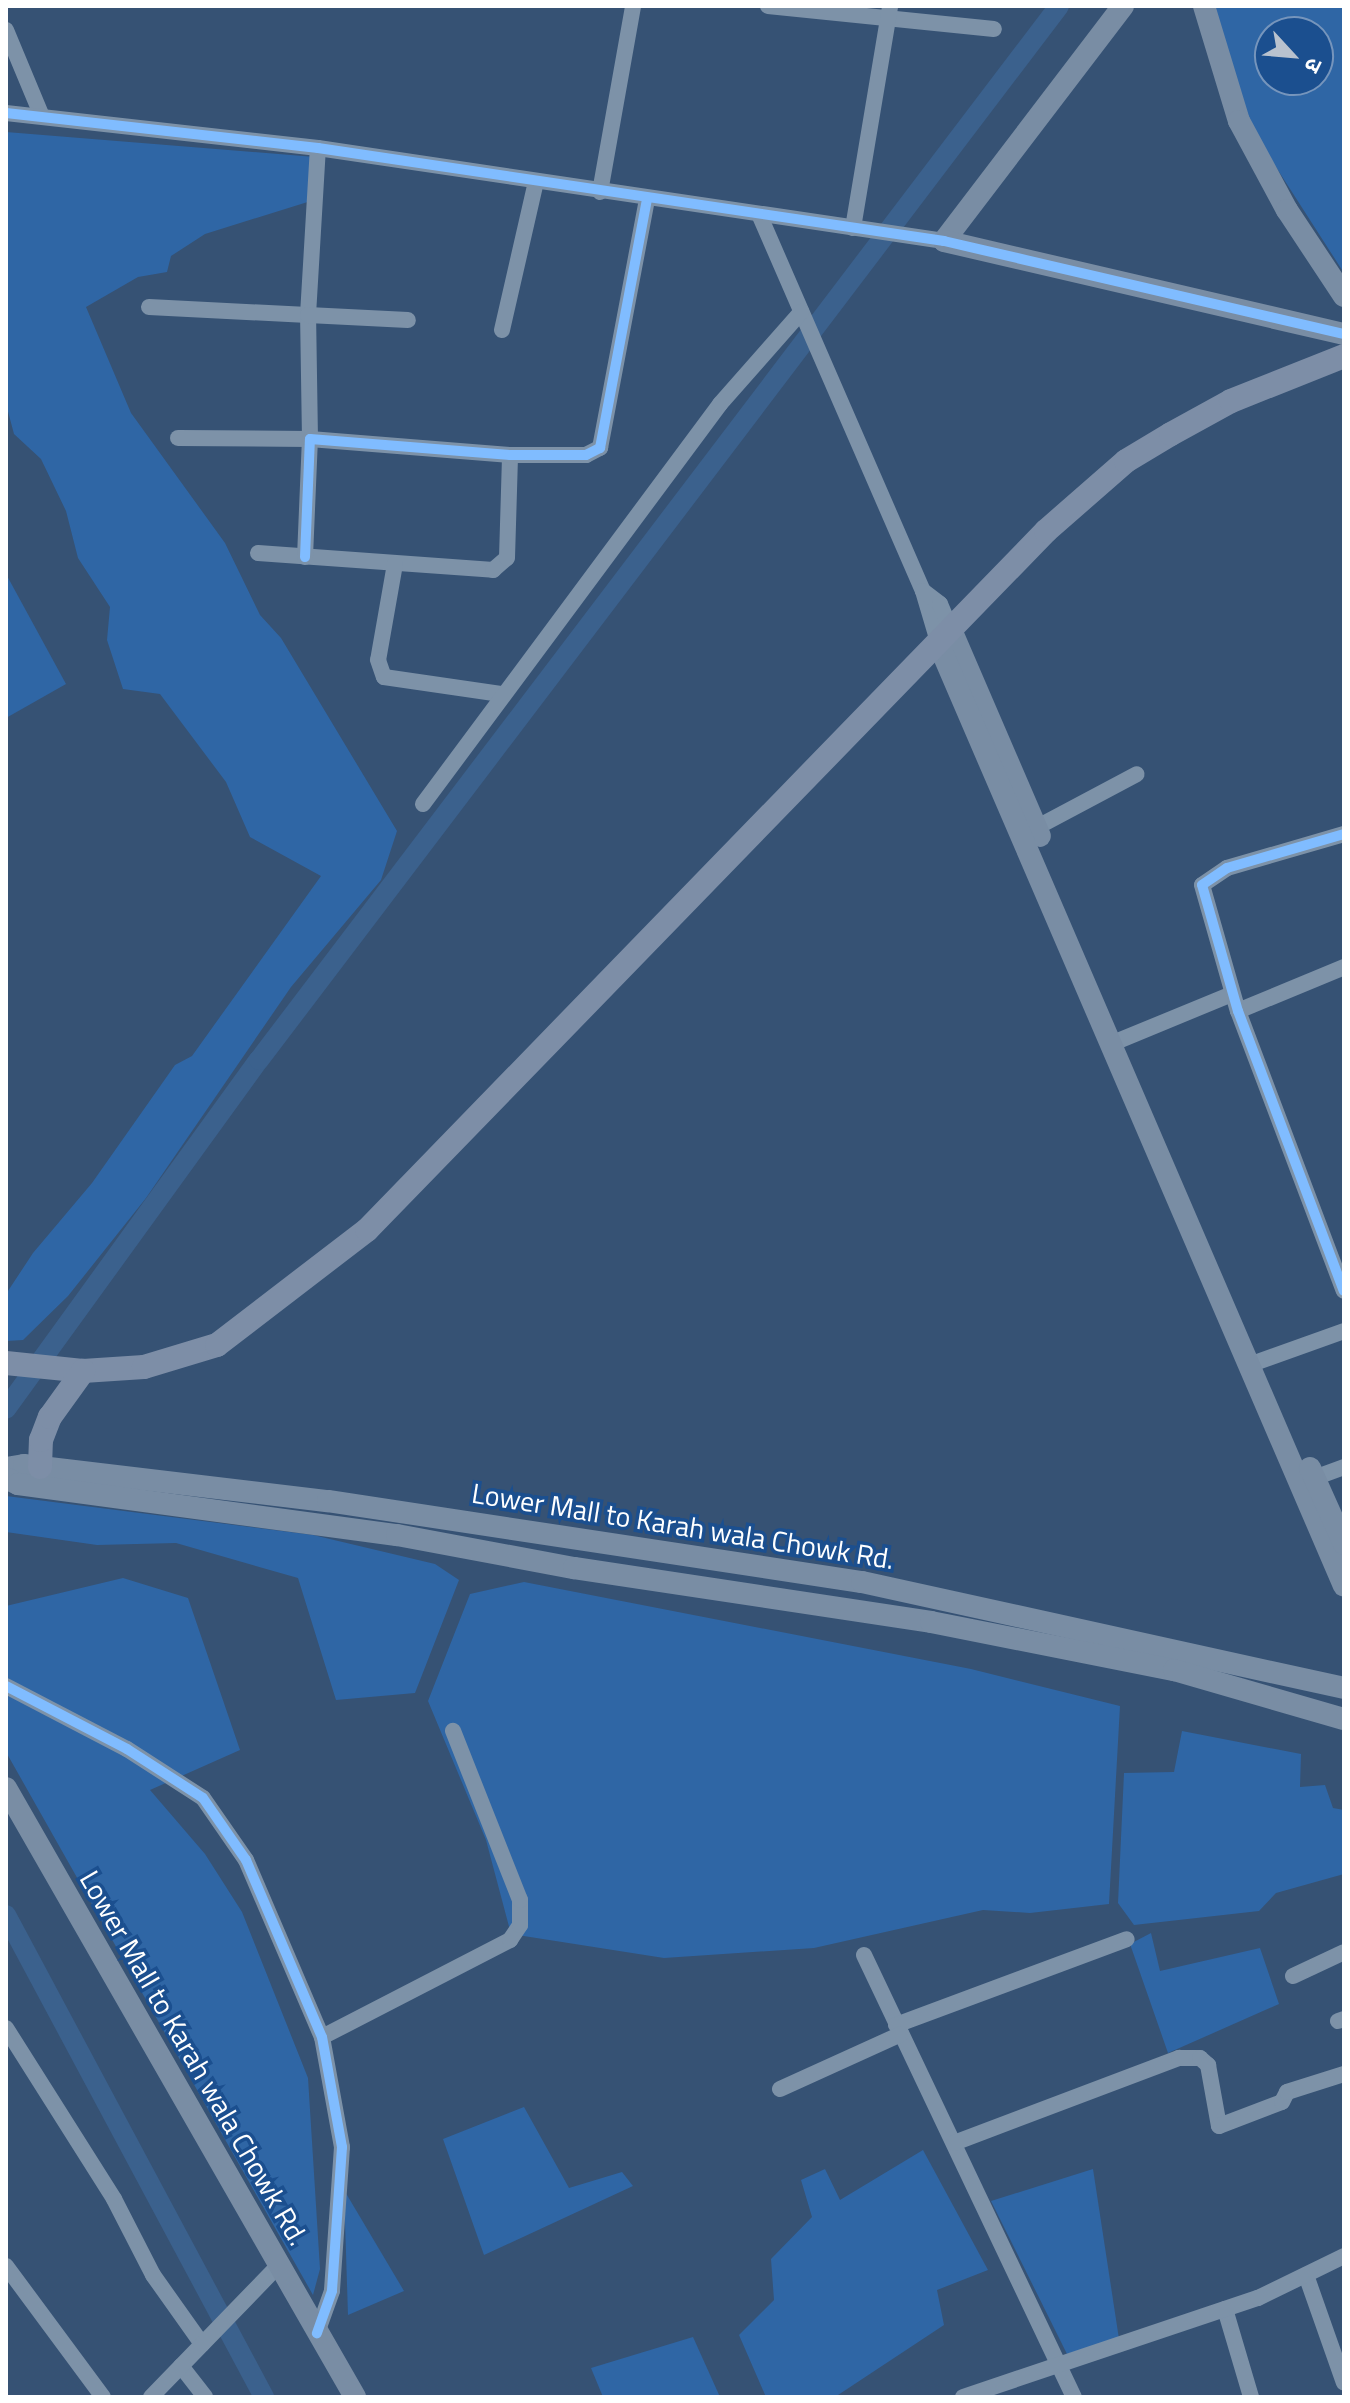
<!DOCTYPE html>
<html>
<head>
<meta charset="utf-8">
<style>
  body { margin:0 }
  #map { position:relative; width:1350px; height:2403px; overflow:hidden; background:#365274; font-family:"Titillium Web","Noto Sans Devanagari",sans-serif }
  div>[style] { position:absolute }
  .green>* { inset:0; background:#2f66a5 }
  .canal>* { height:20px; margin:-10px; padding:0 10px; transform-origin:10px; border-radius:10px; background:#3b618d }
  .street>* { height:16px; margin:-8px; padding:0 8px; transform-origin:8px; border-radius:8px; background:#7d92a8 }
  .secondary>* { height:22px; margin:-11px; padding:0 11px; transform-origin:11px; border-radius:11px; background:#798da4 }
  .primary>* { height:24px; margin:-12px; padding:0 12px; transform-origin:12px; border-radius:12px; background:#7d8ea7 }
  .cycleway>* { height:10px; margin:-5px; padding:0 5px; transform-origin:5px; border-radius:5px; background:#80bcff }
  span { translate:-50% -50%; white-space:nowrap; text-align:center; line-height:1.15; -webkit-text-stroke:7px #1b4f8f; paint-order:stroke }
  .street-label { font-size:28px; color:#fff }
  .frame { position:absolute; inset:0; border:8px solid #fff; pointer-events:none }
  .north { position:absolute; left:1254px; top:16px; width:80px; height:80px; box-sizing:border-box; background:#1b4f8f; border:2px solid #7695bc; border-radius:50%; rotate:116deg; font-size:22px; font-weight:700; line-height:32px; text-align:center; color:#fff }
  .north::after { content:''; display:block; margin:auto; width:28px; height:36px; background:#b9c2ce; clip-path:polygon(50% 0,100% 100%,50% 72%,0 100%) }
</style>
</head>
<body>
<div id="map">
  <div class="green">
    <i style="clip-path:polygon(evenodd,1208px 6px,1344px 6px,1344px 273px,1249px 125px,1208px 6px,1270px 32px,1318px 32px,1318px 80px,1270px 80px,1270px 32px)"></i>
    <i style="clip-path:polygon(6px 132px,315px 157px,314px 200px,205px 234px,171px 256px,167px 272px,138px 277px,86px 307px,131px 413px,225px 543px,260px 615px,281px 638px,397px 831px,381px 880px,291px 987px,146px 1198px,68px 1296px,23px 1340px,6px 1341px,6px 1294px,33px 1253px,92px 1183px,175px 1065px,192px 1056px,321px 876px,250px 837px,226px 782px,160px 694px,123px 689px,107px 640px,110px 607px,78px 558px,66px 511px,41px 459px,14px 434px,6px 404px)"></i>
    <i style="clip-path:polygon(6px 574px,66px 684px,6px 718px)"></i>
    <i style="clip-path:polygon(6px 1496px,313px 1535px,435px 1564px,459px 1580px,415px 1693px,336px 1700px,298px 1578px,176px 1543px,97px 1545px,6px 1532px)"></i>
    <i style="clip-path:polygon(123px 1578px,188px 1598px,240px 1750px,150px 1790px,205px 1854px,242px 1912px,308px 2078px,320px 2269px,313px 2295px,6px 1752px,6px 1606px)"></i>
    <i style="clip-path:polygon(524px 1582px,971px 1669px,1120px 1706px,1109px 1904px,1030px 1913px,983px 1910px,814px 1948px,664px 1958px,511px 1934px,486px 1840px,428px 1701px,470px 1594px)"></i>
    <i style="clip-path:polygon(1182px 1731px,1301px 1754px,1300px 1787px,1325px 1785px,1333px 1808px,1344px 1810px,1344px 1874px,1276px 1893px,1259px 1911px,1134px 1925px,1118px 1903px,1124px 1773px,1174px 1772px)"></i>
    <i style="clip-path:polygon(1151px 1933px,1160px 1971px,1260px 1948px,1279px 2004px,1168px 2053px,1130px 1944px)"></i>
    <i style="clip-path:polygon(524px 2107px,569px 2188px,622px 2172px,633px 2186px,484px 2255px,443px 2139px)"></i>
    <i style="clip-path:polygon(923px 2150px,988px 2270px,937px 2290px,944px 2325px,835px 2397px,766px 2397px,739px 2335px,774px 2300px,771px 2259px,812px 2217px,801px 2180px,825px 2169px,840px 2200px)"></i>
    <i style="clip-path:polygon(1093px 2169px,1119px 2339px,1067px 2354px,991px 2201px)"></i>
    <i style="clip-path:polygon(344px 2190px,404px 2291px,348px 2315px)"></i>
    <i style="clip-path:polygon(693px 2337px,720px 2397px,603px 2397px,591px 2368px)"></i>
  </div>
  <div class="canal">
    <i style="left:6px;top:1409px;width:431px;rotate:-54.1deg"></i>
    <i style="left:259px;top:1060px;width:1323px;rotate:-52.8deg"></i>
    <i style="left:6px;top:1915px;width:547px;rotate:61.84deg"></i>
  </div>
  <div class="street">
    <i style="left:768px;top:6px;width:227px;rotate:5.8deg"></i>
    <i style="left:6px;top:30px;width:91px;rotate:67.4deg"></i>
    <i style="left:6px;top:113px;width:314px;rotate:6.4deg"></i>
    <i style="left:318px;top:148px;width:633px;rotate:8.45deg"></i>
    <i style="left:600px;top:192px;width:189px;rotate:-79.9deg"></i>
    <i style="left:759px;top:214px;width:411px;rotate:66.5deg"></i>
    <i style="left:923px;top:591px;width:56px;rotate:73.5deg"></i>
    <i style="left:853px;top:228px;width:225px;rotate:-80.5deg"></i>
    <i style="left:149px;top:307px;width:159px;rotate:2.9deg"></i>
    <i style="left:308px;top:315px;width:167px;rotate:-86.6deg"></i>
    <i style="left:502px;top:330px;width:152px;rotate:-77.1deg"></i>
    <i style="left:178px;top:438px;width:132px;rotate:0.4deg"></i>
    <i style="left:310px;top:439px;width:124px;rotate:-90.9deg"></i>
    <i style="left:308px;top:315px;width:100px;rotate:2.9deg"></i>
    <i style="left:258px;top:553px;width:236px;rotate:4.1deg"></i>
    <i style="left:493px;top:570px;width:18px;rotate:-41deg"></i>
    <i style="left:507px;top:558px;width:103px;rotate:-88.3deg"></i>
    <i style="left:305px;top:557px;width:118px;rotate:-87.6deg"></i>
    <i style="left:310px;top:439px;width:201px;rotate:4.6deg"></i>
    <i style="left:510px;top:455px;width:76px"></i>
    <i style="left:586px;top:455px;width:16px;rotate:-27deg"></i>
    <i style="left:600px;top:448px;width:253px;rotate:-79.3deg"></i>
    <i style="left:395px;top:564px;width:97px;rotate:100deg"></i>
    <i style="left:378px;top:660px;width:18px;rotate:71deg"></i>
    <i style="left:384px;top:677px;width:118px;rotate:8.3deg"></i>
    <i style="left:923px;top:591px;width:21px;rotate:37deg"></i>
    <i style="left:940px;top:604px;width:30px;rotate:67deg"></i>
    <i style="left:423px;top:804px;width:498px;rotate:-53.4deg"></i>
    <i style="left:720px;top:404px;width:123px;rotate:-48.6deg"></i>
    <i style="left:1028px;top:832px;width:123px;rotate:-28deg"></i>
    <i style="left:1344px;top:834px;width:122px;rotate:163.8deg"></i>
    <i style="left:1227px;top:868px;width:30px;rotate:146deg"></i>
    <i style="left:1202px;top:885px;width:131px;rotate:74.1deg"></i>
    <i style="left:1238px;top:1011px;width:299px;rotate:69.3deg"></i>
    <i style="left:1238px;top:1011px;width:115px;rotate:-22.5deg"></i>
    <i style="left:1113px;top:1043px;width:129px;rotate:-22.4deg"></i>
    <i style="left:1249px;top:1365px;width:101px;rotate:-19.7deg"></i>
    <i style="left:1314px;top:1478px;width:32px;rotate:-20deg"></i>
    <i style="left:6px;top:1686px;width:136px;rotate:27.5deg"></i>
    <i style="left:127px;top:1749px;width:90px;rotate:32.8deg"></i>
    <i style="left:203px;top:1798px;width:75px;rotate:55.3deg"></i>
    <i style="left:246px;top:1860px;width:193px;rotate:66.8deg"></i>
    <i style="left:322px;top:2037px;width:112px;rotate:79.7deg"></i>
    <i style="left:342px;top:2147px;width:144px;rotate:94deg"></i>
    <i style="left:332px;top:2291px;width:45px;rotate:109.7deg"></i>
    <i style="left:864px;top:1955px;width:489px;rotate:64.6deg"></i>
    <i style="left:1293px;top:1976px;width:56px;rotate:-25.2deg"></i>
    <i style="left:1338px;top:2021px;width:6px;rotate:-18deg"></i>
    <i style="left:896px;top:2025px;width:246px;rotate:-20.4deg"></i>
    <i style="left:6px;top:2028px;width:202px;rotate:57.7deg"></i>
    <i style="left:114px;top:2199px;width:85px;rotate:62.8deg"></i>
    <i style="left:153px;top:2275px;width:85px;rotate:54.6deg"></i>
    <i style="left:322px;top:2037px;width:212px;rotate:-27.3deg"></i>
    <i style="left:510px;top:1940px;width:18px;rotate:-56deg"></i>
    <i style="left:520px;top:1925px;width:25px;rotate:-90deg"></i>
    <i style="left:520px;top:1900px;width:182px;rotate:-111.6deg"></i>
    <i style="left:780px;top:2089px;width:133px;rotate:-24.4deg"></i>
    <i style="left:954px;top:2143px;width:241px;rotate:-20.7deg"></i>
    <i style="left:1179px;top:2058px;width:21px"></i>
    <i style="left:1200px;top:2058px;width:11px;rotate:41deg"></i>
    <i style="left:1208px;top:2065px;width:62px;rotate:79.8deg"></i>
    <i style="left:1219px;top:2126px;width:67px;rotate:-20.9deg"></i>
    <i style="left:1282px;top:2102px;width:11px;rotate:-63deg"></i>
    <i style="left:1287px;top:2092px;width:60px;rotate:-17.5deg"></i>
    <i style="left:6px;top:2266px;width:163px;rotate:53.5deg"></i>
    <i style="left:1306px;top:2275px;width:114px;rotate:70.6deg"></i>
    <i style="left:1225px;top:2309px;width:92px;rotate:73.5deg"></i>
    <i style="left:181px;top:2366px;width:39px;rotate:52deg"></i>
    <i style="left:151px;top:2397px;width:182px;rotate:-45.9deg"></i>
    <i style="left:963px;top:2397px;width:311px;rotate:-18.6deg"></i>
    <i style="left:1258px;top:2298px;width:96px;rotate:-26deg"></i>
  </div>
  <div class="secondary">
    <i style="left:1123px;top:6px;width:295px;rotate:127.3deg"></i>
    <i style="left:944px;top:241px;width:411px;rotate:13.1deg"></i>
    <i style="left:1204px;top:6px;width:120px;rotate:73.1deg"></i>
    <i style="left:1239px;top:121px;width:101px;rotate:61.7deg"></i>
    <i style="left:1287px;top:210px;width:103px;rotate:56.5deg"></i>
    <i style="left:952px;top:632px;width:222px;rotate:66.7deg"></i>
    <i style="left:939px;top:645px;width:1024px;rotate:66.71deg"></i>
    <i style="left:6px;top:1468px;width:18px;rotate:-9deg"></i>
    <i style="left:24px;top:1465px;width:306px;rotate:6.8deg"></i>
    <i style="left:328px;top:1501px;width:540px;rotate:8.63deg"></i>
    <i style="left:862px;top:1582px;width:494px;rotate:12.4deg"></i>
    <i style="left:1310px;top:1468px;width:83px;rotate:65.9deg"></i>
    <i style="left:6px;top:1478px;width:13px;rotate:27deg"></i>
    <i style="left:18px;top:1484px;width:382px;rotate:7.7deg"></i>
    <i style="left:397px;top:1535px;width:180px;rotate:10.6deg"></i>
    <i style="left:574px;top:1568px;width:361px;rotate:8.6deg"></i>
    <i style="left:931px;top:1622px;width:248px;rotate:11.2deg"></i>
    <i style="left:1174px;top:1670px;width:177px;rotate:16.1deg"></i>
    <i style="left:6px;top:1788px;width:702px;rotate:60.18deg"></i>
  </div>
  <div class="primary">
    <i style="left:6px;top:1363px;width:77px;rotate:5.9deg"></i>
    <i style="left:83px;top:1371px;width:61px;rotate:-3.8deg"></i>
    <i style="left:144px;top:1367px;width:76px;rotate:-16.8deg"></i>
    <i style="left:217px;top:1345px;width:189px;rotate:-37.5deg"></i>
    <i style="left:367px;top:1230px;width:974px;rotate:-45.83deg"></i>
    <i style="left:1046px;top:531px;width:106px;rotate:-41.2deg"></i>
    <i style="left:1126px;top:461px;width:52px;rotate:-31deg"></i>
    <i style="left:1171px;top:434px;width:68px;rotate:-28.8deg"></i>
    <i style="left:1231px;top:401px;width:122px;rotate:-21.7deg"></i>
    <i style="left:40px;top:1467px;width:27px;rotate:-88deg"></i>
    <i style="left:41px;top:1440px;width:25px;rotate:-69deg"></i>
    <i style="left:50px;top:1417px;width:57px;rotate:-54.3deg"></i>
  </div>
  <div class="cycleway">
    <i style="left:6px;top:113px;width:314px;rotate:6.4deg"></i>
    <i style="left:318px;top:148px;width:633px;rotate:8.45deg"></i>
    <i style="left:944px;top:241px;width:411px;rotate:13.1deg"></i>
    <i style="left:305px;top:557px;width:118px;rotate:-87.6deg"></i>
    <i style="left:310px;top:439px;width:201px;rotate:4.6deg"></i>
    <i style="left:510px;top:455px;width:76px"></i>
    <i style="left:586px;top:455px;width:16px;rotate:-27deg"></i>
    <i style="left:600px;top:448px;width:253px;rotate:-79.3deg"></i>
    <i style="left:1344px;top:834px;width:122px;rotate:163.8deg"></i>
    <i style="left:1227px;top:868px;width:30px;rotate:146deg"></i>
    <i style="left:1202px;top:885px;width:131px;rotate:74.1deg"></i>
    <i style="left:1238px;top:1011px;width:299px;rotate:69.3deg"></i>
    <i style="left:6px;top:1686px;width:136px;rotate:27.5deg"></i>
    <i style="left:127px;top:1749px;width:90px;rotate:32.8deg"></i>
    <i style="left:203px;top:1798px;width:75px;rotate:55.3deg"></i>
    <i style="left:246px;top:1860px;width:193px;rotate:66.8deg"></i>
    <i style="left:322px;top:2037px;width:112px;rotate:79.7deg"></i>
    <i style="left:342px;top:2147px;width:144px;rotate:94deg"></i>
    <i style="left:332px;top:2291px;width:45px;rotate:109.7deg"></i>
  </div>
  <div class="street-label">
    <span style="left:683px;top:1526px;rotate:9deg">Lower Mall to Karah wala Chowk Rd.</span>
    <span style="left:194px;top:2058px;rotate:60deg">Lower Mall to Karah wala Chowk Rd.</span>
  </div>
  <div class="frame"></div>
  <div class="north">उ</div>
</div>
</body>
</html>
